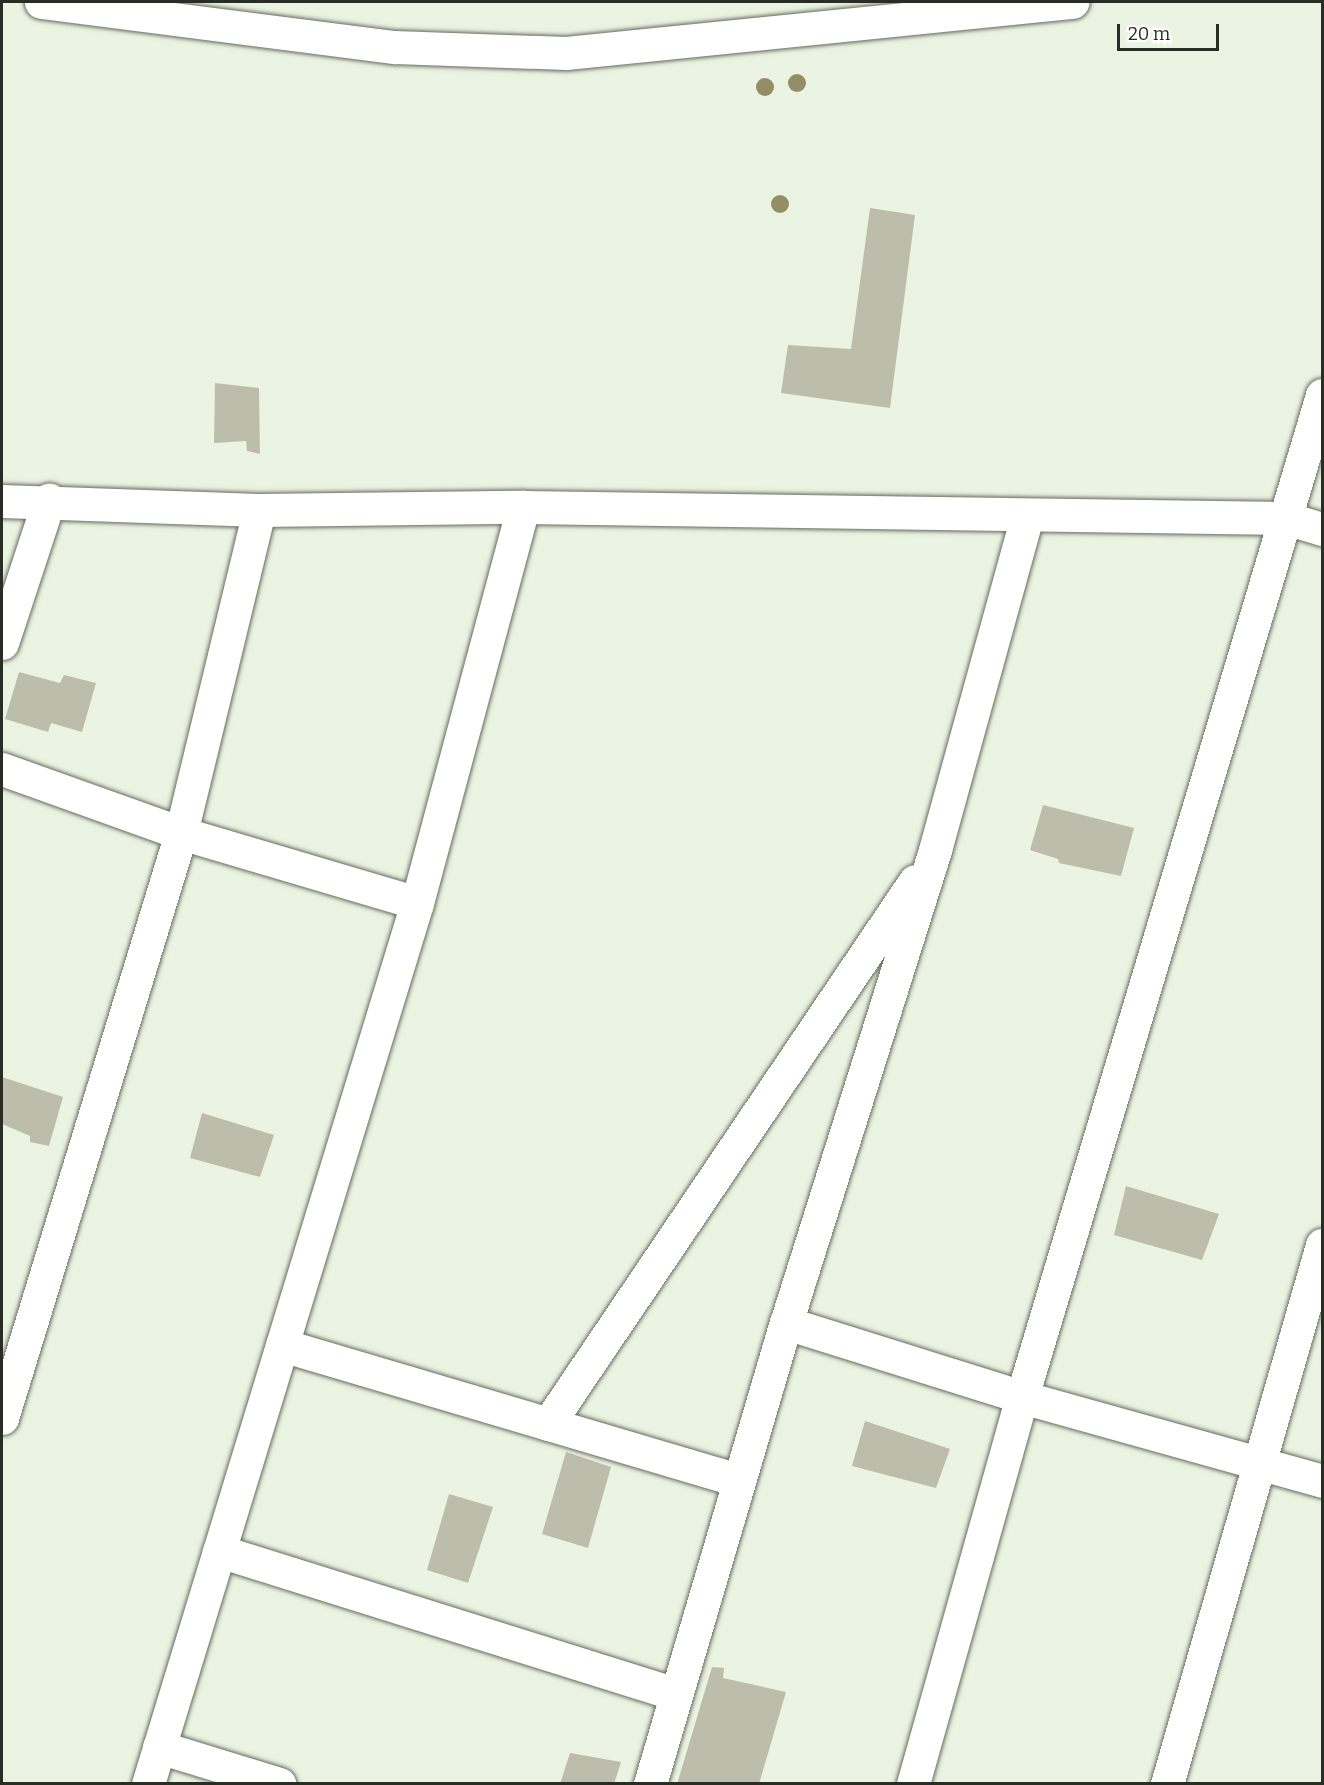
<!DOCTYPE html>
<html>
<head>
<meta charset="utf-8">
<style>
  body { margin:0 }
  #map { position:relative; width:1324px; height:1785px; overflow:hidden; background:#ebf4e2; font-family:Bitter,serif }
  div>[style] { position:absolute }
  .building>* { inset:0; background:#bdbdab }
  .roads { filter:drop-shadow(0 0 2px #656c5d) drop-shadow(0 0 2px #656c5d) }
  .minor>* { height:33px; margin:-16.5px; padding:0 16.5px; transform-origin:16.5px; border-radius:16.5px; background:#fff }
  .trees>* { width:18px; height:18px; margin:-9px; border-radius:50%; background:#948e67 }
  span { translate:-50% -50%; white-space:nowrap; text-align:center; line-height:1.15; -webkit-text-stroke:4.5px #fff; paint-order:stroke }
  .frame { position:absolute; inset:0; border:3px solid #292d26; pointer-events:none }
  .scale { position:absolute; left:1117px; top:24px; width:102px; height:27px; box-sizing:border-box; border:3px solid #292d26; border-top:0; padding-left:8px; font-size:18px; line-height:21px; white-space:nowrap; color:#292d26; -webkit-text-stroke:4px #fff; paint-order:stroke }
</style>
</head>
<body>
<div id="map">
  <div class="building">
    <i style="clip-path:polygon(870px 208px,915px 215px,890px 408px,781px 393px,788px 345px,851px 349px)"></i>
    <i style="clip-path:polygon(215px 383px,259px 388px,260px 454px,247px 451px,246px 441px,214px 443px)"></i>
    <i style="clip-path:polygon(19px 672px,60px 683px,64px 675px,96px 683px,82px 732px,51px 723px,48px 732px,5px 719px)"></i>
    <i style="clip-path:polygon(1043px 805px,1134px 828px,1121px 876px,1059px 863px,1058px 859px,1030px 850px)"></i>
    <i style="clip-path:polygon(2px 1077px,63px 1097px,49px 1146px,30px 1142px,30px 1136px,2px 1124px)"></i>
    <i style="clip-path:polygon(202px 1113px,274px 1135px,260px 1177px,190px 1158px)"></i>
    <i style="clip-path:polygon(1126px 1186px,1219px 1214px,1202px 1260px,1114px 1235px)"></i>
    <i style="clip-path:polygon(865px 1421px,950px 1449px,936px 1488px,852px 1466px)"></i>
    <i style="clip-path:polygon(566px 1452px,611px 1467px,588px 1548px,542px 1534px)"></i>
    <i style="clip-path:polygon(449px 1494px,493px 1507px,468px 1583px,427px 1570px)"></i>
    <i style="clip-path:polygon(712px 1667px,724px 1668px,723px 1678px,786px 1692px,759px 1784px,677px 1784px)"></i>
    <i style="clip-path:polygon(570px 1753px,621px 1762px,614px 1784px,560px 1784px)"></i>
  </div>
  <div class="roads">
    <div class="minor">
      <i style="left:41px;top:2px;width:356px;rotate:7.3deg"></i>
      <i style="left:394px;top:47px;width:172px;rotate:2deg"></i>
      <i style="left:566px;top:53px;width:509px;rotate:-5.76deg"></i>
      <i style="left:2px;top:501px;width:257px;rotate:2deg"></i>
      <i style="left:259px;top:510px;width:264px;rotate:-0.7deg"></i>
      <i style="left:523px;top:507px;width:763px;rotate:0.83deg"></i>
      <i style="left:1286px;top:518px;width:38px;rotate:17deg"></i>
      <i style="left:2px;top:643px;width:151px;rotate:-71.8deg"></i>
      <i style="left:2px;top:769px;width:190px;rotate:19.7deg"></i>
      <i style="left:181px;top:833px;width:246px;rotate:16.5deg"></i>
      <i style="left:786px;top:1323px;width:247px;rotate:17.4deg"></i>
      <i style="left:1022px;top:1397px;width:312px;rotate:15.6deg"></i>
      <i style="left:282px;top:1345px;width:476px;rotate:16.5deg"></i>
      <i style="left:2px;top:1418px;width:612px;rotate:-72.99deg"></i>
      <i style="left:181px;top:833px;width:332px;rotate:-76.4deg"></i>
      <i style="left:548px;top:1424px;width:655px;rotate:-55.95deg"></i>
      <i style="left:219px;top:1551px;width:477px;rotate:17.4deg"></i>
      <i style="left:159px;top:1747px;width:126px;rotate:17.1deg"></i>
      <i style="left:148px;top:1784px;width:921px;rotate:-73.02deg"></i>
      <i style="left:417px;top:903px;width:410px;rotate:-75deg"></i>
      <i style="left:650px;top:1784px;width:481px;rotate:-73.6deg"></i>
      <i style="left:786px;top:1323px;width:496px;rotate:-72.5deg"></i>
      <i style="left:935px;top:850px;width:346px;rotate:-74.6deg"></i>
      <i style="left:913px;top:1784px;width:402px;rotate:-74.3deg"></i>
      <i style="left:1022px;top:1397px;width:1046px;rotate:-73.33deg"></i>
      <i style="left:1167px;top:1784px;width:561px;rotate:-73.96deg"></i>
    </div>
  </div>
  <div class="trees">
    <i style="left:797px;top:83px"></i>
    <i style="left:765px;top:87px"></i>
    <i style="left:780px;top:204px"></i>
  </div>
  <div class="frame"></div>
  <div class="scale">20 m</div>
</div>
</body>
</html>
